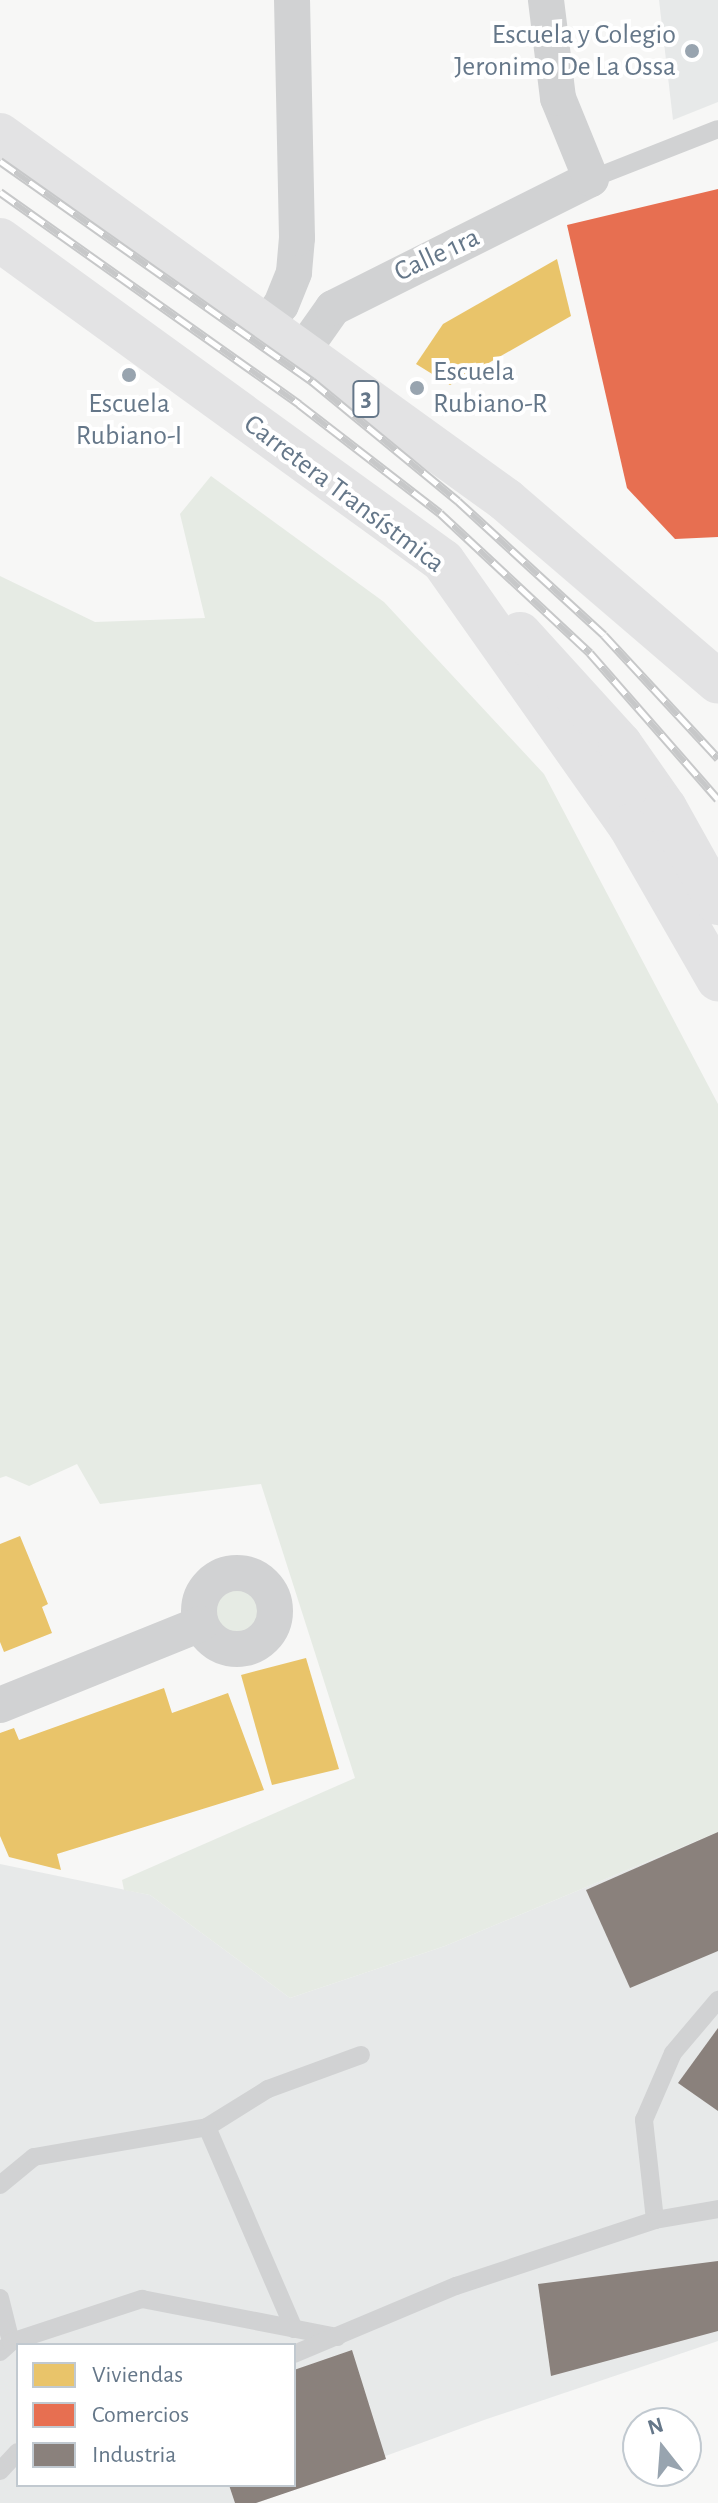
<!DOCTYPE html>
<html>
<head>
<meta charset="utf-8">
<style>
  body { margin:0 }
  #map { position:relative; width:718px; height:2503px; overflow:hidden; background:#f7f7f6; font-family:"Alegreya Sans",sans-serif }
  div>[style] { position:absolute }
  .built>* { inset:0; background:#e7e9e9 }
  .green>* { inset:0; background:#e6ebe4 }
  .round { border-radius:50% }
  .homes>* { inset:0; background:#e9c46a }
  .shops>* { inset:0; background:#e76f51 }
  .industry>* { inset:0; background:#8a817c }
  .lane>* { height:18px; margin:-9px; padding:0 9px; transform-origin:9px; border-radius:9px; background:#d1d2d3 }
  .street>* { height:36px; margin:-18px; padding:0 18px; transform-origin:18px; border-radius:18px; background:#d1d2d3 }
  .street>.ring { margin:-18px; padding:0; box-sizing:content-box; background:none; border:36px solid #d1d2d3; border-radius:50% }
  .primary>* { height:44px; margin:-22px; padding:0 22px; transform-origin:22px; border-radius:22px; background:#e3e3e4 }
  .rail>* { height:9px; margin-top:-4.5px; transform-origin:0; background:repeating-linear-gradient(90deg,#fff 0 18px,#c7c8c9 0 36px); box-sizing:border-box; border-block:2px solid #c7c8c9 }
  .dots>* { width:22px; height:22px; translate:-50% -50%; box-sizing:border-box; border:4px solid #fff; border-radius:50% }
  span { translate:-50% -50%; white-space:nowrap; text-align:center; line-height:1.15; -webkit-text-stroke:8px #fff; paint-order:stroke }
  .shield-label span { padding:2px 6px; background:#fff; border:2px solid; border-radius:6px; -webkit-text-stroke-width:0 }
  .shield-label { font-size:26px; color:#657789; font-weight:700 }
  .poi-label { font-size:28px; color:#657789 }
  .right { translate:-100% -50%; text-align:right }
  .left { translate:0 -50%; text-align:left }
  .street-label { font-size:28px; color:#657789 }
  .legend { position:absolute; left:16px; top:2343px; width:280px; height:144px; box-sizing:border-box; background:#fff; border:2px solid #c1c9d0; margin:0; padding:10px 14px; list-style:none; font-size:24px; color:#657789 }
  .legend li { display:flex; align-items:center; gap:16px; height:40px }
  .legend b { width:40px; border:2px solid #c1c9d0 }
  .north { position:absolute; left:622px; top:2407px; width:80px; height:80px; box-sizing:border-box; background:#fff; border:2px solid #c1c9d0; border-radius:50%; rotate:343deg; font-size:22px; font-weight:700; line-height:32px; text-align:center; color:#657789 }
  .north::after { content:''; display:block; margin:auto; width:28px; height:36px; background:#98a4af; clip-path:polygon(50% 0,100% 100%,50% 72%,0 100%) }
</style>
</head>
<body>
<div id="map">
  <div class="built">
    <i style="clip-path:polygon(659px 0,718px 0,718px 102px,673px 120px)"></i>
    <i style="clip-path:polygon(evenodd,718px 1832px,718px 2341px,484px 2420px,257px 2503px,0 2503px,0 1864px,150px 1895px,290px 1998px,445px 1946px,718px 1832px,18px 2345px,294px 2345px,294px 2485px,18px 2485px,18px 2345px)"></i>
  </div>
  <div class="green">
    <i style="clip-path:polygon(211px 476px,384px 602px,544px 774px,718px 1104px,718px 1832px,445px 1946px,290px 1998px,150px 1895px,124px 1890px,122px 1880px,355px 1778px,261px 1484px,100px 1504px,77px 1464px,29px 1486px,6px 1476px,0 1478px,0 576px,95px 622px,205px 618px,180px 514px)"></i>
    <i class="round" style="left:209px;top:1582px;width:56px;height:56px"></i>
  </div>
  <div class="homes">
    <i style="clip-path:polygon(557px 259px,571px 316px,450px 385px,416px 364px,443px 324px)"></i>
    <i style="clip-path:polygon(20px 1536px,48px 1604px,42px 1607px,52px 1633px,4px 1652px,0 1642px,0 1544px)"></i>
    <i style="clip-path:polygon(306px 1658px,339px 1769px,272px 1785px,241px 1675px)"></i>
    <i style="clip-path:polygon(164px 1688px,172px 1713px,228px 1693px,264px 1790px,57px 1854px,61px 1870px,9px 1857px,0 1836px,0 1733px,14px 1728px,19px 1740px)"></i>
  </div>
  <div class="shops">
    <i style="clip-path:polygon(718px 189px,718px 537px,675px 539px,627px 488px,567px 225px)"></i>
  </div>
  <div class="industry">
    <i style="clip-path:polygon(718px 1832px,718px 1951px,630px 1988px,586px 1890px)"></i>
    <i style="clip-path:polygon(718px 2028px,718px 2111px,678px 2083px)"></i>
    <i style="clip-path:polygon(718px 2261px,718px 2331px,551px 2376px,538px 2284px)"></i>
    <i style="clip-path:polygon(352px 2350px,386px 2459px,256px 2503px,235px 2503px,229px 2485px,294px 2485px,294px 2370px)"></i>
  </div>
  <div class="lane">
    <i style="left:591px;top:179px;width:136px;rotate:-21.5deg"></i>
    <i style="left:207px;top:2127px;width:72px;rotate:-31.9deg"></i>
    <i style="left:268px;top:2089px;width:99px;rotate:-20.1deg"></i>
    <i style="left:0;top:2185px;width:44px;rotate:-39.5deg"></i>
    <i style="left:34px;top:2157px;width:176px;rotate:-9.8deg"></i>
    <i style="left:207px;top:2127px;width:220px;rotate:66.7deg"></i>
    <i style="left:655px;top:2220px;width:101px;rotate:-96.3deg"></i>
    <i style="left:644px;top:2120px;width:73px;rotate:-66.6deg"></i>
    <i style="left:673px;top:2053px;width:70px;rotate:-49.7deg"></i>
    <i style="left:0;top:2298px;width:45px;rotate:76deg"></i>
    <i style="left:0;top:2352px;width:15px;rotate:-42deg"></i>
    <i style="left:11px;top:2342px;width:138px;rotate:-18.2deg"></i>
    <i style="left:142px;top:2299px;width:199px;rotate:11deg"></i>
    <i style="left:294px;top:2354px;width:176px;rotate:-22.8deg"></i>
    <i style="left:456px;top:2286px;width:210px;rotate:-18.3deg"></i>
    <i style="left:655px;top:2220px;width:64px;rotate:-9.9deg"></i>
    <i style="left:0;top:2471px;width:26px;rotate:-47deg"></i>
  </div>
  <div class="street">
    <i style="left:263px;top:327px;width:28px;rotate:-51deg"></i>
    <i style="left:281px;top:305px;width:35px;rotate:-68deg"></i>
    <i style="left:294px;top:272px;width:34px;rotate:-85deg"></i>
    <i style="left:297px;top:238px;width:238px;rotate:-91.2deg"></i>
    <i style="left:302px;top:352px;width:54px;rotate:-54.8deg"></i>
    <i style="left:333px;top:308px;width:288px;rotate:-26.6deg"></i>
    <i style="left:591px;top:179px;width:87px;rotate:-112.2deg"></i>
    <i style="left:558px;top:98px;width:99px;rotate:-97deg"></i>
    <i class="ring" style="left:199px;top:1573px;width:40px;height:40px"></i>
    <i style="left:0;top:1705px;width:216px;rotate:-22deg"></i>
  </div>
  <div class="primary">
    <i style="left:0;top:135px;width:624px;rotate:35.8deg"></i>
    <i style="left:506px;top:500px;width:279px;rotate:40.6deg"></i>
    <i style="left:0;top:240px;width:547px;rotate:35.93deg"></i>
    <i style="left:443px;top:561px;width:324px;rotate:54.8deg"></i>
    <i style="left:630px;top:826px;width:177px;rotate:60.1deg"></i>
    <i style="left:520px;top:634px;width:149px;rotate:47.7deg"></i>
    <i style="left:620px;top:744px;width:78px;rotate:54.9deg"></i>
    <i style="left:665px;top:808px;width:109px;rotate:60.8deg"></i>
  </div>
  <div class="rail">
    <i style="left:0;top:161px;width:382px;rotate:35.2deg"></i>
    <i style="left:312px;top:381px;width:189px;rotate:39.4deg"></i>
    <i style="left:458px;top:501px;width:198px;rotate:42.5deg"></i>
    <i style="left:604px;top:635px;width:168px;rotate:47.2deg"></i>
    <i style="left:0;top:192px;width:367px;rotate:35.3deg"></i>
    <i style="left:299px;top:404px;width:178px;rotate:37.7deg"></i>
    <i style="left:440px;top:513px;width:205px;rotate:43deg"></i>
    <i style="left:590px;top:653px;width:194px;rotate:48.8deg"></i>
  </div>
  <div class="dots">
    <i style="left:692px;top:51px;background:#98a4af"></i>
    <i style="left:129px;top:375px;background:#98a4af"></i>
    <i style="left:417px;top:388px;background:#98a4af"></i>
  </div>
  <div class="shield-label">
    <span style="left:366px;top:399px">3</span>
  </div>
  <div class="poi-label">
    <span class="right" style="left:676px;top:51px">Escuela y Colegio<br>Jeronimo De La Ossa</span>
    <span class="left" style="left:433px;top:388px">Escuela<br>Rubiano-R</span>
    <span style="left:129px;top:420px">Escuela<br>Rubiano-I</span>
  </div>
  <div class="street-label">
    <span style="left:437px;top:255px;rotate:-25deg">Calle 1ra</span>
    <span style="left:344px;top:494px;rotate:37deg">Carretera Transístmica</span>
  </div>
  <ul class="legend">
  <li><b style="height:22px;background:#e9c46a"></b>Viviendas</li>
  <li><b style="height:22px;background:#e76f51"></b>Comercios</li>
  <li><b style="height:22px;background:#8a817c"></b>Industria</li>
  </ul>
  <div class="north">N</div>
</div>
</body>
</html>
